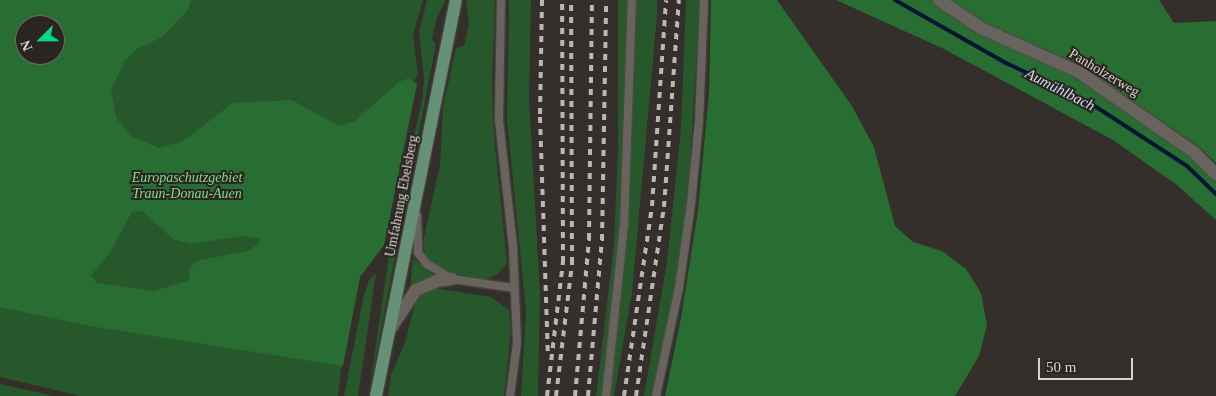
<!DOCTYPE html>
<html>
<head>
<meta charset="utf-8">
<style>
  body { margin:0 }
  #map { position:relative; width:1216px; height:396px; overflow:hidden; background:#342f2a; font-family:Georgia,serif }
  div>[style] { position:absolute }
  .green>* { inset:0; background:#26582c }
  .forest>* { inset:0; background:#286e32 }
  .stream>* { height:4px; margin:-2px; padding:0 2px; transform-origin:2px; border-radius:2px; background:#001434 }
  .roads { filter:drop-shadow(0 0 1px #514c47) drop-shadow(0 0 1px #514c47) }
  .lane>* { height:8px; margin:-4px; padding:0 4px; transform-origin:4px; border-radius:4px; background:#68635c }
  .street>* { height:12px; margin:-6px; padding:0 6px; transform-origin:6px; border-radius:6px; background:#68635c }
  .primary>* { height:12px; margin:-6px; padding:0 6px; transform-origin:6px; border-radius:6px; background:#659176 }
  .rail>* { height:4px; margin-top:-2px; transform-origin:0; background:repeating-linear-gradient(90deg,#bbb7b3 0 6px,transparent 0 12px) }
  span { translate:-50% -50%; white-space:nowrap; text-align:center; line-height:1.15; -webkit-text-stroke:4px #2a2520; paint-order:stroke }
  .street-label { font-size:14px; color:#d8d5d1 }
  .park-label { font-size:14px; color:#80dc88; font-style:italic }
  .water-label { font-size:15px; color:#d1def1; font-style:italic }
  .north { position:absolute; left:15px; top:15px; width:50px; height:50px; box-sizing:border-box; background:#2a2520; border:1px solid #706b67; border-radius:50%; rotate:247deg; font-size:14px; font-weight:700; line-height:20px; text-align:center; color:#d8d5d1 }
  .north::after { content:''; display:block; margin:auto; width:18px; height:22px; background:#02d98b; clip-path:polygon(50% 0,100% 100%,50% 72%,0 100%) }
  .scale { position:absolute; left:1038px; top:358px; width:95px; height:22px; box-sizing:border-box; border:2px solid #d8d5d1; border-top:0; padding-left:6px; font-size:15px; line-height:18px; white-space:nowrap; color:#d8d5d1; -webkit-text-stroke:4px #2a2520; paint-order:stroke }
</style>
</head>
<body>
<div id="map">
  <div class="green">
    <i style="clip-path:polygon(evenodd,0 0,423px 0,413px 34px,418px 75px,409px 90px,352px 272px,338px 396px,81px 396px,0 377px,0 0,25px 25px,55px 25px,55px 55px,25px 55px,25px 25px)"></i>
    <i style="clip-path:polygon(427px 0,446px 0,437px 17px,432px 39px,436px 44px,369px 392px,390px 249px,423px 95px,424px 79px,419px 32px)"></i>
    <i style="clip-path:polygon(466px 0,495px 0,492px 85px,494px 136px,507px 263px,498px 274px,485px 280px,451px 273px,433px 263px,425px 256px,423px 242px,440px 165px,443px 107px,456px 48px,464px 46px,469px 23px)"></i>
    <i style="clip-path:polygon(509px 0,531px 0,529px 99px,540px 293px,538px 396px,521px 396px,526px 310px,507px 120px)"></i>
    <i style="clip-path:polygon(618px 0,657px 0,657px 16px,632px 292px,614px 396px,596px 396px,614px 244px,618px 149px)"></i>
    <i style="clip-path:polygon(686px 0,700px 0,688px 197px,677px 284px,664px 352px,651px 396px,644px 396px,667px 262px,681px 129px)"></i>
    <i style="clip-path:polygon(413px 258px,437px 277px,422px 280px,410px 290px)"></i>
    <i style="clip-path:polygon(376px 273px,358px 396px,344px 396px,364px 295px,369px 280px)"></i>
    <i style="clip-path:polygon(433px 288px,491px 297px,509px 310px,511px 332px,504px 396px,388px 396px,391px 375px,405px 343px,415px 304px,422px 293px)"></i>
    <i style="clip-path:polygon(0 384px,36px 392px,52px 396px,0 396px)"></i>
  </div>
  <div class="forest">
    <i style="clip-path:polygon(evenodd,0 0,191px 0,188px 10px,162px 37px,137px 49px,125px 60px,111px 90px,116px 118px,131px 136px,159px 148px,183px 141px,233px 103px,292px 100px,339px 126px,355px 121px,399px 82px,409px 78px,417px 84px,384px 245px,360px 277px,343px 366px,90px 326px,0 307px,0 0,25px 25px,55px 25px,55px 55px,25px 55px,25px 25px,0 0,142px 211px,173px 239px,190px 244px,242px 236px,260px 239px,259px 244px,247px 251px,196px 261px,189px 269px,190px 280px,154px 291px,97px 283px,91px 275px,109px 254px,132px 212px,142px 211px)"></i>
    <i style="clip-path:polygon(711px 0,777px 0,852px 106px,874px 147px,895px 226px,913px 242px,942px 251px,966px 269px,981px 293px,987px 325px,979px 356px,955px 396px,665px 396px,681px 318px,698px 210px,709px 93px)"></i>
    <i style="clip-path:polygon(836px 0,933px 0,946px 12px,1078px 75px,1192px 156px,1216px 180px,1216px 220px,1177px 185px,1113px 140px,944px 49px)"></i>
    <i style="clip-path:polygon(948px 0,1159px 0,1174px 23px,1216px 21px,1216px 163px,1199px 147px,1080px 65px,983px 22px)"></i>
  </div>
  <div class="stream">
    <i style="left:895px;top:0;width:128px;rotate:29.6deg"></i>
    <i style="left:1006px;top:63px;width:89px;rotate:25.1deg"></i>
    <i style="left:1087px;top:101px;width:119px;rotate:33deg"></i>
    <i style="left:1187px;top:166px;width:40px;rotate:44deg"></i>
  </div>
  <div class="roads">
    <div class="lane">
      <i style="left:501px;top:0;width:120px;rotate:91deg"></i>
      <i style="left:499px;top:120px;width:128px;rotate:83.7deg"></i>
      <i style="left:513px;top:247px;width:96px;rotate:87.6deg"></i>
      <i style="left:517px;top:343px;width:53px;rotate:97.5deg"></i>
      <i style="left:417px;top:215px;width:38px;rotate:88deg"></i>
      <i style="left:418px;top:253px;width:14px;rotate:51deg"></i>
      <i style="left:427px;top:264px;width:29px;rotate:31deg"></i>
      <i style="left:452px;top:279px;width:63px;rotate:8.3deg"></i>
      <i style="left:606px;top:396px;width:171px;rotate:-84deg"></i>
      <i style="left:624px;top:226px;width:226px;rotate:-88deg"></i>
      <i style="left:656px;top:396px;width:110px;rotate:-78deg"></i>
      <i style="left:679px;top:288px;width:85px;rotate:-81.9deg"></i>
      <i style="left:691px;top:204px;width:83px;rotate:-84.5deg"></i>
      <i style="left:699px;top:121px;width:121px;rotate:-87.6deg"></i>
    </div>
    <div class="street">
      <i style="left:939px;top:0;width:50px;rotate:33.7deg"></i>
      <i style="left:981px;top:28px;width:107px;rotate:24.2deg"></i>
      <i style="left:1079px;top:72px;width:141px;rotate:34.9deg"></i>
      <i style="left:1195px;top:153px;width:30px;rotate:45deg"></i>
      <i style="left:389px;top:331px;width:49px;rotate:-56.6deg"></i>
      <i style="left:416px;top:290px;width:23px;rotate:-23deg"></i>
      <i style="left:437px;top:281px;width:15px;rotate:-8deg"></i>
    </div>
    <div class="primary">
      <i style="left:376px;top:396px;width:403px;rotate:-78.6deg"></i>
    </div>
  </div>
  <div class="rail">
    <i style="left:542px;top:0;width:117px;rotate:91deg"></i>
    <i style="left:540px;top:117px;width:240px;rotate:88.1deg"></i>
    <i style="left:547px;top:396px;width:135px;rotate:-83.2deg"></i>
    <i style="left:563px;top:262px;width:262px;rotate:-90.2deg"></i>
    <i style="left:556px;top:396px;width:134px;rotate:-83.1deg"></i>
    <i style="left:572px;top:263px;width:263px;rotate:-90.2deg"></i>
    <i style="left:575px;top:396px;width:158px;rotate:-84.9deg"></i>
    <i style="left:589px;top:239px;width:239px;rotate:-89.3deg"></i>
    <i style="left:588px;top:396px;width:157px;rotate:-84.9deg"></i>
    <i style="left:602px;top:240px;width:240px;rotate:-89deg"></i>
    <i style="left:624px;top:396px;width:192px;rotate:-81.6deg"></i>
    <i style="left:652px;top:206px;width:206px;rotate:-86.1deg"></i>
    <i style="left:636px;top:396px;width:191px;rotate:-81.6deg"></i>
    <i style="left:664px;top:207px;width:208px;rotate:-85.9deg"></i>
  </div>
  <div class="street-label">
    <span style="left:1104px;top:73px;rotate:31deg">Panholzerweg</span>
    <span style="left:402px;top:196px;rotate:-79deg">Umfahrung Ebelsberg</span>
  </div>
  <div class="park-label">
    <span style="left:187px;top:186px">Europaschutzgebiet<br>Traun-Donau-Auen</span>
  </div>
  <div class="water-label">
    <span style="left:1060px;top:90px;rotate:27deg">Aumühlbach</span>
  </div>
  <div class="north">N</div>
  <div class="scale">50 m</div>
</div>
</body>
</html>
